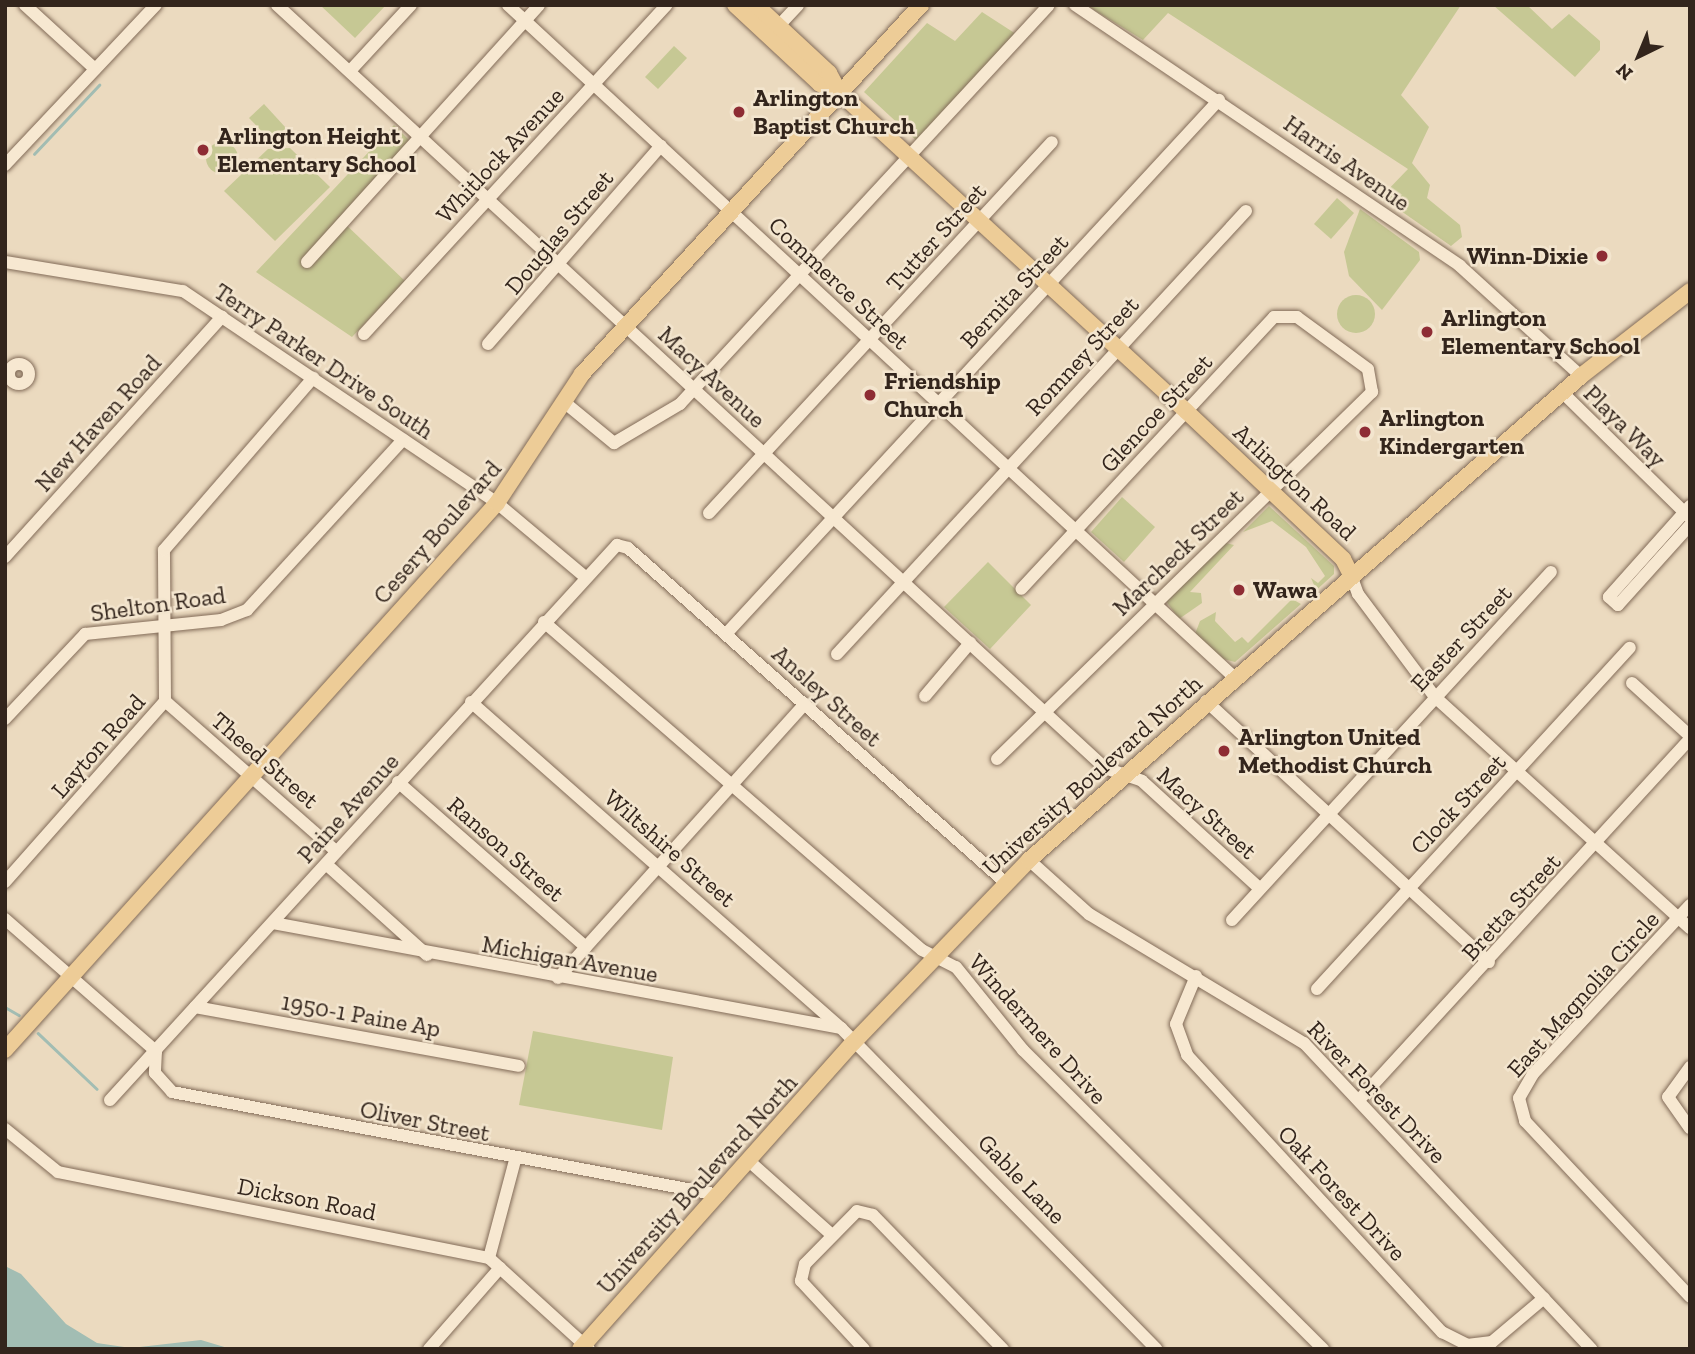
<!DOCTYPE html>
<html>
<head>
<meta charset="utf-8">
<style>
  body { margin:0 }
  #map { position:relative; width:1695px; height:1354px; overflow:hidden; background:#ebdabf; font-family:"Zilla Slab",serif }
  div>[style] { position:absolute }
  .green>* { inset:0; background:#c6c894 }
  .round { border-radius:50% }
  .water>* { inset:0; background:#a2bdb3 }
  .stream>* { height:2.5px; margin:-1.25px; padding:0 1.25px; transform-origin:1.25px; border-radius:1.25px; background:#a2bdb3 }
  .roads { filter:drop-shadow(0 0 2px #826b58) drop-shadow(0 0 2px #826b58) }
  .minor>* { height:12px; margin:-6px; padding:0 6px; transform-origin:6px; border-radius:6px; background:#f7e8d1 }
  .minor>.ring { margin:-6px; padding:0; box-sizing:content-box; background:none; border:12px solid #f7e8d1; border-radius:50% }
  .major>* { height:16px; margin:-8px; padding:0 8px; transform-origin:8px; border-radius:8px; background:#edcc97 }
  .dots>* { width:19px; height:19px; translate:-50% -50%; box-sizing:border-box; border:4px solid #f3e5ce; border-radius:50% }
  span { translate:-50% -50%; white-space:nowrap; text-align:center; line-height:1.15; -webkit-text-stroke:5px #f3e5ce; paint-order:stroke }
  .poi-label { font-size:24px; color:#33251c; font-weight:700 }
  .left { translate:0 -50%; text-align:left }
  .right { translate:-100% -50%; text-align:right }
  .street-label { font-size:24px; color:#33251c }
  .frame { position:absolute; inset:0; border:7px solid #33251c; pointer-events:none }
  .north { position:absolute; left:1604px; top:21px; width:70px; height:70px; -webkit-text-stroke:5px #f3e5ce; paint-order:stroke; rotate:223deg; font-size:19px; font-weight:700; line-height:28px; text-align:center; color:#33251c }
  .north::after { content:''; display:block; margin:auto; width:24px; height:32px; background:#33251c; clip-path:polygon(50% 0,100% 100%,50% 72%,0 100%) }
</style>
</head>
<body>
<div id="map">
  <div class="green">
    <i style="clip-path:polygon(320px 5px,386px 5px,355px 38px)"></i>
    <i style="clip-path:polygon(1086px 5px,1461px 5px,1401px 95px,1429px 127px,1412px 163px,1430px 185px,1427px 198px,1460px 225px,1462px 237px,1451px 246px,1381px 197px,1408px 169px,1168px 13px,1143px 40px)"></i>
    <i style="clip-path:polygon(1493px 5px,1527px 5px,1552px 29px,1569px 14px,1600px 41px,1600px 50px,1575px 77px)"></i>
    <i style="clip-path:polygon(982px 12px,1016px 34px,917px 141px,864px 92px,927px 23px,955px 41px)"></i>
    <i style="clip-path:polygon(674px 46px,687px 58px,658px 89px,645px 77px)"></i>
    <i style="clip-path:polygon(264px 104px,286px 128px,272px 142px,249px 118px)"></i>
    <i style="clip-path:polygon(394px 125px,409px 140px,341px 220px,405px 281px,352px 337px,256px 272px)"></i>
    <i class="round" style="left:206px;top:142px;width:32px;height:32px"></i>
    <i style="clip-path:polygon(290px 148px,330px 187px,275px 241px,224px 191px,268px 149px)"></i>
    <i style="clip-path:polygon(1337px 198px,1354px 213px,1331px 239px,1314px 224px)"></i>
    <i style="clip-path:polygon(1360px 209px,1419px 252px,1420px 260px,1382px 310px,1349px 276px,1344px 252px)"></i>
    <i class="round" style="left:1337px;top:295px;width:38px;height:38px"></i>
    <i style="clip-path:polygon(1122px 497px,1155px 527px,1124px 562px,1091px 532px)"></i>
    <i style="clip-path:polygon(1269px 506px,1334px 566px,1334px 574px,1312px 594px,1299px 589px,1307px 592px,1314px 585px,1311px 578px,1318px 583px,1325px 576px,1306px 547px,1272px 521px,1243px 532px)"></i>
    <i style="clip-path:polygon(1226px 543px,1234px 545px,1190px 592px,1201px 593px,1202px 603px,1179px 619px,1166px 601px)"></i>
    <i style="clip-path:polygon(988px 562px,1031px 605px,990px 649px,944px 607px)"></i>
    <i style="clip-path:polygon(1292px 599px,1301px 604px,1235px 662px,1223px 659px,1195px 634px,1200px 621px,1216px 612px,1215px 621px,1235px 642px,1242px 637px,1248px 643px)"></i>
    <i style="clip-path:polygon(533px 1031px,673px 1057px,662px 1130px,519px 1105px)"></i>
  </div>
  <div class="water">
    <i style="clip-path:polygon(5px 1266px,21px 1274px,66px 1324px,97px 1343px,131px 1348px,201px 1340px,231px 1349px,5px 1349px)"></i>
  </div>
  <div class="stream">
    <i style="left:34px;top:154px;width:95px;rotate:-46.7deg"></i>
    <i style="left:5px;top:1007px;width:16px;rotate:30deg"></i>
    <i style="left:38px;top:1033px;width:81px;rotate:43.5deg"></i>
  </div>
  <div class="roads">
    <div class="minor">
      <i style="left:25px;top:5px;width:95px;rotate:42.4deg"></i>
      <i style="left:277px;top:5px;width:1126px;rotate:42.66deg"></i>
      <i style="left:1105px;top:768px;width:39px;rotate:19deg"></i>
      <i style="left:1142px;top:781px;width:159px;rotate:42.4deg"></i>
      <i style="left:508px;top:5px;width:989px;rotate:42.79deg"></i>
      <i style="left:1075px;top:5px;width:465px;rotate:34.1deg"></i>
      <i style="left:1460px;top:266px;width:164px;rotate:42.3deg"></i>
      <i style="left:774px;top:31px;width:35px;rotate:-47deg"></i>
      <i style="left:350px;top:71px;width:90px;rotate:-47.3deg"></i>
      <i style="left:5px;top:165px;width:220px;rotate:-46.7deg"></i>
      <i style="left:5px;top:262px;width:180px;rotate:9.3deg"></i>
      <i style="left:183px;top:291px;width:379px;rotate:34deg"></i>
      <i style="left:497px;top:503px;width:114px;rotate:40deg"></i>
      <i style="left:307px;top:262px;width:346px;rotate:-47.9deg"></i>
      <i style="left:364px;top:334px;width:447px;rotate:-47.4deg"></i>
      <i style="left:488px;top:344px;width:263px;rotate:-48.9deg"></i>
      <i class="ring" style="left:9px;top:364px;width:8px;height:8px"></i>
      <i style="left:1562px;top:392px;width:178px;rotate:44.5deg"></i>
      <i style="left:564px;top:402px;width:65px;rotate:39.4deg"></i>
      <i style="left:614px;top:443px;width:77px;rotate:-30.6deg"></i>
      <i style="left:680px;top:404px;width:543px;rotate:-47.24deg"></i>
      <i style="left:1690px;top:506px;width:122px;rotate:131.7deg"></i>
      <i style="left:1609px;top:597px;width:12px;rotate:42deg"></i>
      <i style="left:1618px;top:605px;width:108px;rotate:-48deg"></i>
      <i style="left:709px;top:513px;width:505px;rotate:-47.25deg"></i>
      <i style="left:5px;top:557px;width:324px;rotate:-47.9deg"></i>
      <i style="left:1351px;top:575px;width:20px;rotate:70deg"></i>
      <i style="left:1358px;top:594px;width:129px;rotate:53.2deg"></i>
      <i style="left:1435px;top:697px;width:344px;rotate:42.2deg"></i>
      <i style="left:544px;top:622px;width:500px;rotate:40.95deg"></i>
      <i style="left:922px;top:950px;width:38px;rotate:27deg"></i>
      <i style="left:956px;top:967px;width:107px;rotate:51.1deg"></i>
      <i style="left:1023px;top:1050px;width:424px;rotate:44.9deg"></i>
      <i style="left:726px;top:634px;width:727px;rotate:-47.29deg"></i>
      <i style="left:837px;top:654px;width:603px;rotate:-47.29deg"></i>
      <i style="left:1632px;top:683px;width:79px;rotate:42.4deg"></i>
      <i style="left:925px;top:696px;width:70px;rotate:-49.7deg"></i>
      <i style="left:165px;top:701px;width:227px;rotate:41.3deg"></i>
      <i style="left:1206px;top:701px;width:385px;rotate:42.7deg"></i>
      <i style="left:471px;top:702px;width:492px;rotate:41.4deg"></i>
      <i style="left:5px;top:719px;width:117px;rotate:-46.7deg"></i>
      <i style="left:85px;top:634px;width:137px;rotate:-5.9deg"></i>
      <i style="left:221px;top:620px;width:28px;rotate:-21deg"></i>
      <i style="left:247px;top:610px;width:231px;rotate:-47.5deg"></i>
      <i style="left:997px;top:759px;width:525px;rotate:-44.38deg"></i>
      <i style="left:1372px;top:392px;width:23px;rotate:-100deg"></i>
      <i style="left:1368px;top:369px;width:88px;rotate:-143.8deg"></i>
      <i style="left:1297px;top:317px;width:23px;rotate:180deg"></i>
      <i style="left:1274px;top:317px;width:371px;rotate:132.9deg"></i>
      <i style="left:398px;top:782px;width:250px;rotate:41.3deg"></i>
      <i style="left:1029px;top:860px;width:81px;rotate:42deg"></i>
      <i style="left:1089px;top:914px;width:251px;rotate:31deg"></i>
      <i style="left:1304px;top:1043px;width:420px;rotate:46.8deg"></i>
      <i style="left:326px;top:864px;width:136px;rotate:42deg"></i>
      <i style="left:5px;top:882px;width:242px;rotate:-48.5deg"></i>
      <i style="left:165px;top:701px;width:151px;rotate:-90.4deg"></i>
      <i style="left:164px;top:550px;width:228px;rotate:-49.1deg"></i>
      <i style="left:1690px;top:905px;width:231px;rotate:132.9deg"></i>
      <i style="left:1533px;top:1074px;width:28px;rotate:120deg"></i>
      <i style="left:1519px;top:1098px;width:24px;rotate:75deg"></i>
      <i style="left:1525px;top:1121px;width:241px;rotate:46.8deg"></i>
      <i style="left:5px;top:919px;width:201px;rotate:41.2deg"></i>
      <i style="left:156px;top:1051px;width:22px;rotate:93deg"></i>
      <i style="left:155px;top:1073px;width:25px;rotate:48deg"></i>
      <i style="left:172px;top:1092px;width:557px;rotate:10.66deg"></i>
      <i style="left:1232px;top:920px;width:472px;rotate:-47.5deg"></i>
      <i style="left:273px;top:923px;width:578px;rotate:10.47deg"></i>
      <i style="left:841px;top:1028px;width:450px;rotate:45.5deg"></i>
      <i style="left:1196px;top:976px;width:52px;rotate:112.6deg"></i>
      <i style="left:1176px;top:1024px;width:33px;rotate:70deg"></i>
      <i style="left:1187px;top:1055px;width:377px;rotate:47.4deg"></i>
      <i style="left:1442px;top:1332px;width:28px;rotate:27deg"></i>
      <i style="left:1467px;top:1345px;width:25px;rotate:-7deg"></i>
      <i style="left:1492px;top:1342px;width:68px;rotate:-40.2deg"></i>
      <i style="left:558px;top:978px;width:369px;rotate:-48deg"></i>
      <i style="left:1317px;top:989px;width:463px;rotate:-47.5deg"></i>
      <i style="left:195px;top:1007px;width:329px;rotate:10.3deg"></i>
      <i style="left:1690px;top:1067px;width:37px;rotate:126deg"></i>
      <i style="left:1668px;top:1097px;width:38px;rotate:55deg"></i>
      <i style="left:110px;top:1100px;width:752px;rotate:-47.59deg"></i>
      <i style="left:617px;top:545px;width:11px;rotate:15deg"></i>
      <i style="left:628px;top:548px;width:505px;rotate:41.55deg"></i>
      <i style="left:1359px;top:1100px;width:490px;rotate:-47.5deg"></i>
      <i style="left:5px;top:1129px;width:68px;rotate:39.1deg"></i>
      <i style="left:58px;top:1172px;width:439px;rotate:11.3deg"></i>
      <i style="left:489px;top:1258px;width:135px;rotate:42.3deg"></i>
      <i style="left:749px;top:1161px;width:110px;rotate:41.7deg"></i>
      <i style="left:489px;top:1258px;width:101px;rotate:-75.1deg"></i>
      <i style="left:429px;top:1349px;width:108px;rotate:-48.8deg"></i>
      <i style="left:864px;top:1349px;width:93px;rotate:-132.8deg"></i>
      <i style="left:801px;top:1281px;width:17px;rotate:-77deg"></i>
      <i style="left:805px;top:1264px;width:74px;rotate:-45.5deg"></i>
      <i style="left:857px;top:1211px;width:16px;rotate:14deg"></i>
      <i style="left:873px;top:1215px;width:187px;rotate:45.9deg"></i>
    </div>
    <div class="major">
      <i style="left:735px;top:5px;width:116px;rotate:42.9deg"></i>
      <i style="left:820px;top:84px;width:21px;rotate:23deg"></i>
      <i style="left:839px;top:92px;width:471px;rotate:42.6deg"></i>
      <i style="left:1186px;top:411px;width:216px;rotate:43.3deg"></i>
      <i style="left:1343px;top:559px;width:18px;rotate:63deg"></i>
      <i style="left:756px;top:5px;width:100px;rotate:43deg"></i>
      <i style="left:829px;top:73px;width:21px;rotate:62deg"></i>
      <i style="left:5px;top:1050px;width:736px;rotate:-48.03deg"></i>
      <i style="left:497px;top:503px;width:154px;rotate:-56.6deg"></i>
      <i style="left:582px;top:374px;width:501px;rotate:-47.43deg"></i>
      <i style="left:580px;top:1349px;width:410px;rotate:-48.3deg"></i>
      <i style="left:853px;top:1043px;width:254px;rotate:-46.1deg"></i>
      <i style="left:1029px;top:860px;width:734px;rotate:-41.24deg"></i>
      <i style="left:1581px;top:376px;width:138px;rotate:-37.9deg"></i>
    </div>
  </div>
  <div class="dots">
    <i style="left:739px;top:112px;background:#8e2c34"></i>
    <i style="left:203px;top:150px;background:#8e2c34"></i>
    <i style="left:1602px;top:256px;background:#8e2c34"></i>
    <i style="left:1427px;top:332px;background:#8e2c34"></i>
    <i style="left:870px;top:395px;background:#8e2c34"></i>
    <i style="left:1365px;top:432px;background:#8e2c34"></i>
    <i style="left:1239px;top:590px;background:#8e2c34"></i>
    <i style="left:1224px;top:751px;background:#8e2c34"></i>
  </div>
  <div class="poi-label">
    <span class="left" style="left:753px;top:112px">Arlington<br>Baptist Church</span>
    <span class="left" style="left:217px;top:150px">Arlington Height<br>Elementary School</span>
    <span class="right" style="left:1588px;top:256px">Winn-Dixie</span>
    <span class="left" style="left:1441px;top:332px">Arlington<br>Elementary School</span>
    <span class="left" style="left:884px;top:395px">Friendship<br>Church</span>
    <span class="left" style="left:1379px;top:432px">Arlington<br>Kindergarten</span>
    <span class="left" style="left:1253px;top:590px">Wawa</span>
    <span class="left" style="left:1238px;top:751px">Arlington United<br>Methodist Church</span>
  </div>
  <div class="street-label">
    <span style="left:500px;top:155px;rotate:-47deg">Whitlock Avenue</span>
    <span style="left:1347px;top:163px;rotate:35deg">Harris Avenue</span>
    <span style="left:559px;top:232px;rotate:-50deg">Douglas Street</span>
    <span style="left:936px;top:237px;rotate:-48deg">Tutter Street</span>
    <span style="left:839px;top:283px;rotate:43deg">Commerce Street</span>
    <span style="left:1014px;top:291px;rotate:-47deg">Bernita Street</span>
    <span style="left:1082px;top:356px;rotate:-47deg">Romney Street</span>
    <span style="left:324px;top:361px;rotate:34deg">Terry Parker Drive South</span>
    <span style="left:712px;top:377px;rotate:43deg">Macy Avenue</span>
    <span style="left:1156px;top:413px;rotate:-47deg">Glencoe Street</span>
    <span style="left:98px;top:423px;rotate:-48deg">New Haven Road</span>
    <span style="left:1625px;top:426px;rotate:45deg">Playa Way</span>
    <span style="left:1295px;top:482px;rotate:43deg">Arlington Road</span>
    <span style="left:437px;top:532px;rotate:-49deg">Cesery Boulevard</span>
    <span style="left:1178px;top:552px;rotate:-44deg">Marcheck Street</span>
    <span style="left:158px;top:604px;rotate:-8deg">Shelton Road</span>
    <span style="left:1461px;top:638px;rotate:-47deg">Easter Street</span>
    <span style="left:827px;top:696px;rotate:42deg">Ansley Street</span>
    <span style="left:98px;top:746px;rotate:-49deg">Layton Road</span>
    <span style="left:265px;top:760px;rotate:41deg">Theed Street</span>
    <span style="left:1092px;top:775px;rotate:-42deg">University Boulevard North</span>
    <span style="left:1458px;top:804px;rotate:-47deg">Clock Street</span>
    <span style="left:348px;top:808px;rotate:-48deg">Paine Avenue</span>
    <span style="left:1207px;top:813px;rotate:42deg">Macy Street</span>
    <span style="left:670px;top:848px;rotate:41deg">Wiltshire Street</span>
    <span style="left:506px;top:849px;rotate:41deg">Ranson Street</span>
    <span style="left:1511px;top:907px;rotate:-48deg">Bretta Street</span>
    <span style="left:570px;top:959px;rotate:10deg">Michigan Avenue</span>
    <span style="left:1583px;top:994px;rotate:-48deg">East Magnolia Circle</span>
    <span style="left:361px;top:1015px;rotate:10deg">1950-1 Paine Ap</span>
    <span style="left:1038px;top:1029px;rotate:48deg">Windermere Drive</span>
    <span style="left:1377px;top:1092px;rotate:46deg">River Forest Drive</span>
    <span style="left:425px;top:1121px;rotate:11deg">Oliver Street</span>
    <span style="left:1022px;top:1179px;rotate:46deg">Gable Lane</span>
    <span style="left:697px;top:1184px;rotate:-48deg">University Boulevard North</span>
    <span style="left:1342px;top:1193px;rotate:47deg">Oak Forest Drive</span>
    <span style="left:307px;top:1199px;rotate:11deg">Dickson Road</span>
  </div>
  <div class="frame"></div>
  <div class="north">N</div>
</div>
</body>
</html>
